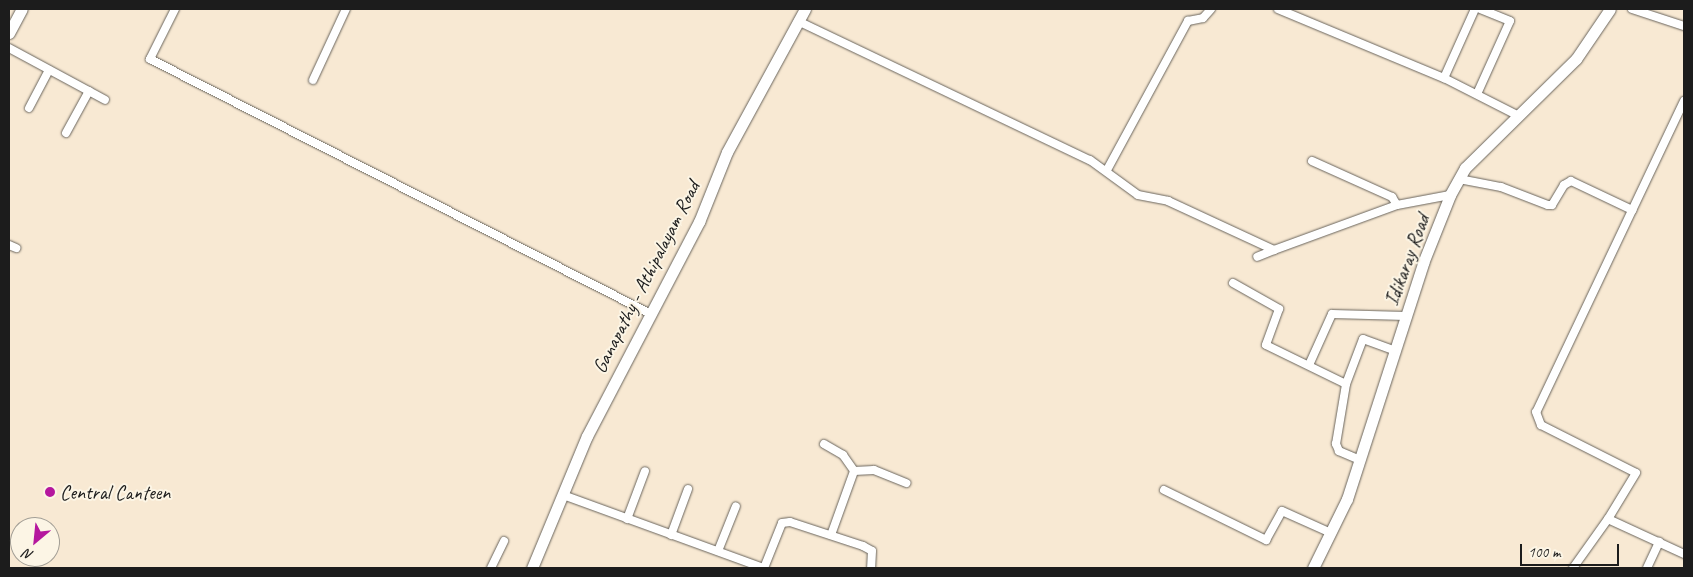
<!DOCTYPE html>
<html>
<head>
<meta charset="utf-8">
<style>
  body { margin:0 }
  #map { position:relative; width:1693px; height:577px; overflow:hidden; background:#f8e9d3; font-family:Caveat,sans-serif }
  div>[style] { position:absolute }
  .roads { filter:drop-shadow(0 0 1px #69645c) drop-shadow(0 0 1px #69645c) }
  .street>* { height:8px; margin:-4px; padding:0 4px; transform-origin:4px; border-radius:4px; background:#fff }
  .secondary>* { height:11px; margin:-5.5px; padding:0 5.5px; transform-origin:5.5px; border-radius:5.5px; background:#fff }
  .dots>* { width:14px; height:14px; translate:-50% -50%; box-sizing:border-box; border:2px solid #fcf5e5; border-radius:50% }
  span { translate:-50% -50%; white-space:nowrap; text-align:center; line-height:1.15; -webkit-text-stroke:4px #fcf5e5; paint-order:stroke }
  .street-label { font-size:20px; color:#1c1c1c }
  .poi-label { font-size:20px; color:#1c1c1c }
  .left { translate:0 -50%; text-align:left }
  .frame { position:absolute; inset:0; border:10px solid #1c1c1c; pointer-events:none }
  .north { position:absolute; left:10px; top:517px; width:50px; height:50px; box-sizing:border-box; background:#fcf5e5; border:1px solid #a29e95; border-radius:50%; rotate:208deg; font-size:14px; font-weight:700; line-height:20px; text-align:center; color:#1c1c1c }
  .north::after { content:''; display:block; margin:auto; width:18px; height:22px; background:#b5179e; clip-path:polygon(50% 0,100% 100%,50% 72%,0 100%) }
  .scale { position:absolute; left:1520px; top:544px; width:99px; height:22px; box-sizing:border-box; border:2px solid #1c1c1c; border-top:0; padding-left:6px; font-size:15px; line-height:18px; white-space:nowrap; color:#1c1c1c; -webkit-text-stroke:4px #fcf5e5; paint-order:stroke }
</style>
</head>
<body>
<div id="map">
  <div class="roads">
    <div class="street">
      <i style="left:175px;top:9px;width:56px;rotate:116.6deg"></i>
      <i style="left:150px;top:59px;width:562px;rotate:26.98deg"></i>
      <i style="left:1278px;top:9px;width:180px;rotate:22.6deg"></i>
      <i style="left:1444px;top:78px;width:82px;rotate:26.9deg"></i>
      <i style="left:1632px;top:9px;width:55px;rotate:18.1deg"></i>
      <i style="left:798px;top:21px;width:323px;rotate:25.5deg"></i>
      <i style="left:1090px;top:160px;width:59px;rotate:36.1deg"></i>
      <i style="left:1138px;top:195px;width:31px;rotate:11deg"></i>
      <i style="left:1168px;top:201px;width:117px;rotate:24.8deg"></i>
      <i style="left:1274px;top:250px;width:18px;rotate:158deg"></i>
      <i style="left:9px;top:48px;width:109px;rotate:28.4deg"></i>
      <i style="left:1444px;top:78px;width:76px;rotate:-65.8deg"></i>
      <i style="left:313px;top:80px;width:78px;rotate:-65.1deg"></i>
      <i style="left:1477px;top:94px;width:80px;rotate:-65.7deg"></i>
      <i style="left:1510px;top:21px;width:32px;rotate:-158deg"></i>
      <i style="left:1684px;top:101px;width:344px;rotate:115.4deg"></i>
      <i style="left:1536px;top:412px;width:14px;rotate:69deg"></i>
      <i style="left:1541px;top:425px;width:106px;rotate:26.8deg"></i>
      <i style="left:1636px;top:473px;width:54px;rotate:121.3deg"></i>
      <i style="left:1608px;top:519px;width:84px;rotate:24.7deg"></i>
      <i style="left:29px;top:108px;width:43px;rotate:-62.2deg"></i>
      <i style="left:66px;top:133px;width:48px;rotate:-61.3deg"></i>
      <i style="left:1312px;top:161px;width:88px;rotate:24.2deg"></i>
      <i style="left:1392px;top:197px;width:9px;rotate:58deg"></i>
      <i style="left:1107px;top:170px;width:170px;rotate:-61.5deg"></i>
      <i style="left:1188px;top:21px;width:15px;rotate:-11deg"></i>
      <i style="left:1203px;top:18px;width:12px;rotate:-48deg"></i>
      <i style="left:1459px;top:179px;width:43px;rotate:10.8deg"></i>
      <i style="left:1501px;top:187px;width:50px;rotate:21deg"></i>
      <i style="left:1548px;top:205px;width:4px"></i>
      <i style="left:1552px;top:205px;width:23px;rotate:-59deg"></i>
      <i style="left:1564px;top:185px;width:8px;rotate:-30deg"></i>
      <i style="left:1571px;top:181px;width:68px;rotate:25.4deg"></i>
      <i style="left:9px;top:245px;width:8px;rotate:23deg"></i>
      <i style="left:1274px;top:250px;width:131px;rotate:-20.1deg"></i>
      <i style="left:1397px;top:205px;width:54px;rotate:-10.7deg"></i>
      <i style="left:1233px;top:283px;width:53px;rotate:29.5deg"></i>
      <i style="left:1279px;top:309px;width:38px;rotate:110deg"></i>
      <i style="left:1266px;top:345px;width:89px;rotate:26deg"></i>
      <i style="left:1309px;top:365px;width:56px;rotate:-65.7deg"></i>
      <i style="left:1332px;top:314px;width:74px;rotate:1.5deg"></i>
      <i style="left:824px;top:444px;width:22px;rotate:30deg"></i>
      <i style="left:843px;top:455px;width:19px;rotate:55deg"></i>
      <i style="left:1360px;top:460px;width:23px;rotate:-157deg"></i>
      <i style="left:1339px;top:451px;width:8px;rotate:-113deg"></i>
      <i style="left:1336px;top:444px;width:61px;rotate:-80.5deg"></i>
      <i style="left:1346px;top:384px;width:48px;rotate:-69.3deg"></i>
      <i style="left:1363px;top:339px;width:35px;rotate:20deg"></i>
      <i style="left:1164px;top:490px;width:114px;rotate:26.1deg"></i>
      <i style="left:1266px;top:540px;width:33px;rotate:-61deg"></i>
      <i style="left:1282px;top:511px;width:54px;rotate:24.2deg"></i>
      <i style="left:563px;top:495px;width:214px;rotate:20deg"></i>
      <i style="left:627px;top:519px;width:51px;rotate:-69.4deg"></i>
      <i style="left:671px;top:535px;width:49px;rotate:-69.7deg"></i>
      <i style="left:831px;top:535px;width:68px;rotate:-70.2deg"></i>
      <i style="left:854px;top:471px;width:20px;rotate:-3deg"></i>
      <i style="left:874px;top:470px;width:35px;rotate:22deg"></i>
      <i style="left:718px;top:551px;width:48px;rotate:-68.2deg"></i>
      <i style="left:491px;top:568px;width:30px;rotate:-64deg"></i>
      <i style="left:764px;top:568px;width:48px;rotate:-68.2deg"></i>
      <i style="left:782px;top:523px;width:8px;rotate:-7deg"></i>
      <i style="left:790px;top:522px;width:77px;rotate:18.2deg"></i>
      <i style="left:863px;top:546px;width:10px;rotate:29deg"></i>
      <i style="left:872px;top:551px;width:17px;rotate:93deg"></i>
      <i style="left:1573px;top:568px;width:60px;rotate:-54.5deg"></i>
      <i style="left:1647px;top:568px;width:29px;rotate:-65deg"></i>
    </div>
    <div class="secondary">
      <i style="left:9px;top:33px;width:27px;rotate:-62deg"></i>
      <i style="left:532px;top:568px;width:143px;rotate:-67.4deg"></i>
      <i style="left:587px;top:436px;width:242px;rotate:-62.4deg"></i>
      <i style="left:699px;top:222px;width:75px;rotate:-68.2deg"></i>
      <i style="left:727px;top:152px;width:163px;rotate:-61.4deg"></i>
      <i style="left:1313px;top:568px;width:77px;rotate:-63.8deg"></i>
      <i style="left:1347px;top:499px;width:248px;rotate:-72.1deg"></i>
      <i style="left:1423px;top:263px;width:73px;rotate:-68.3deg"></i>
      <i style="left:1450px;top:195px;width:31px;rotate:-61deg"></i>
      <i style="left:1465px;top:168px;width:156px;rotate:-44.5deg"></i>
      <i style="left:1576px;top:59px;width:60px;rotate:-55.8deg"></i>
    </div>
  </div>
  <div class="dots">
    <i style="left:50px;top:492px;background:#b5179e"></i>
  </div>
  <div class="street-label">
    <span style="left:1407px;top:260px;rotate:-70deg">Idikaray Road</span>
    <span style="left:646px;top:277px;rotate:-63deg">Ganapathy - Athipalayam Road</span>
  </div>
  <div class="poi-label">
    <span class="left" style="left:60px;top:492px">Central Canteen</span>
  </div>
  <div class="frame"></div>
  <div class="north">N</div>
  <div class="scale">100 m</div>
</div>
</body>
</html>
